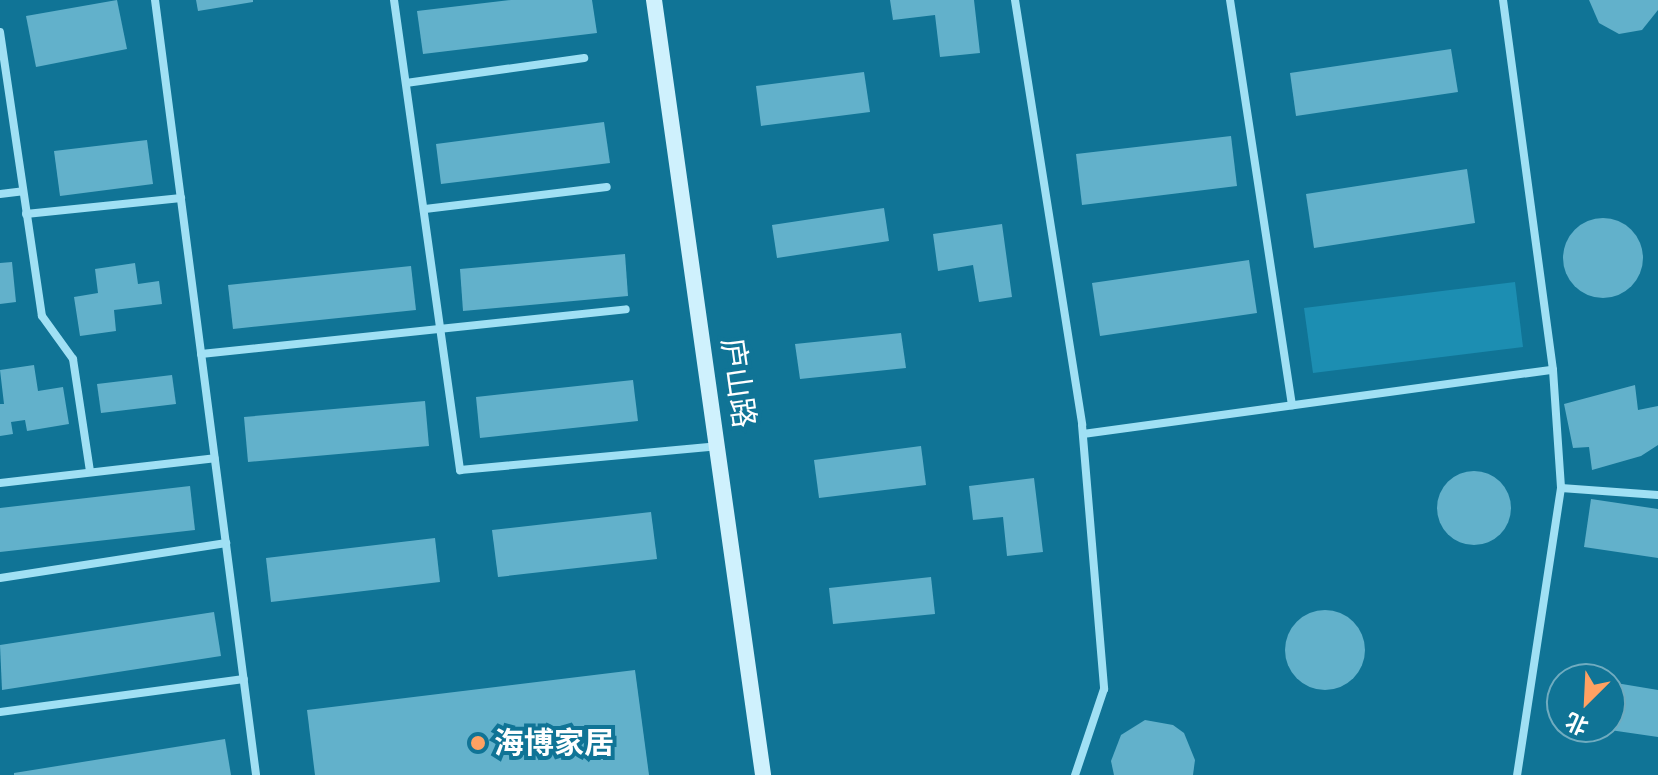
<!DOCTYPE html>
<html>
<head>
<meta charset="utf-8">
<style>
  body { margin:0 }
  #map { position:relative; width:1658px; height:775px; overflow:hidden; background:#107496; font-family:Figtree,"Noto Sans SC",sans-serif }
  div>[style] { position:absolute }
  .green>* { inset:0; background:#1c8eb2 }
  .building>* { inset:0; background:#62b1cb }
  .round { border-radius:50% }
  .street>* { height:8px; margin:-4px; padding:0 4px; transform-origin:4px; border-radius:4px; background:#a0e0f4 }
  .secondary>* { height:16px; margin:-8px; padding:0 8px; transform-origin:8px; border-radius:8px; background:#cff1fd }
  .dots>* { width:22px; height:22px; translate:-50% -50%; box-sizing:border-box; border:4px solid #107496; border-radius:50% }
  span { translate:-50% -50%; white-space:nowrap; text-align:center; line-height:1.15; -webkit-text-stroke:8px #107496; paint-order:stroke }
  .street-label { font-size:30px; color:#fff }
  .poi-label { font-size:30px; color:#fff; font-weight:700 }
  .left { translate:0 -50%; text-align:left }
  .north { position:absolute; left:1546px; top:663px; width:80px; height:80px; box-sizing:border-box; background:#107496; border:2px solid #70acc0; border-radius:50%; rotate:204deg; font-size:22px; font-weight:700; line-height:32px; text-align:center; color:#fff }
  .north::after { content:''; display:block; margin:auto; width:28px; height:36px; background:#ffa162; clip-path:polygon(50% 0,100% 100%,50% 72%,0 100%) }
</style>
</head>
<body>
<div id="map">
  <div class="green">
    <i style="clip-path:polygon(1515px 282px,1523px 347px,1313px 373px,1304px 308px)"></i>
  </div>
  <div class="building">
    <i style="clip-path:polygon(117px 0,127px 49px,36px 67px,26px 16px)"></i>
    <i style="clip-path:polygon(196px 0,253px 0,253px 2px,198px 11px)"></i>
    <i style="clip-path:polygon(511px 0,592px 0,597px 33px,423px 54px,417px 11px)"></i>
    <i style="clip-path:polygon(890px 0,974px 0,980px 53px,940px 57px,935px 15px,893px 20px)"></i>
    <i style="clip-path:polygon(1589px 0,1658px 0,1658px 10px,1642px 30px,1619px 34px,1599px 23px)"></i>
    <i style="clip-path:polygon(1451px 49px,1458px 92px,1296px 116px,1290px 73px)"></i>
    <i style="clip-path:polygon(864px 72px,870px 112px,761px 126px,756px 86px)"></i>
    <i style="clip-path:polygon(604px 122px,610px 163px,441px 184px,436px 144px)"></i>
    <i style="clip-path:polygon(1231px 136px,1237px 186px,1082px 205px,1076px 154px)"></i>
    <i style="clip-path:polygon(147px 140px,153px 184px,60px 196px,54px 151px)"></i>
    <i style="clip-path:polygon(1467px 169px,1475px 223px,1314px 248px,1306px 194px)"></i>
    <i style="clip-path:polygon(884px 208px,889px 241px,777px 258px,772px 225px)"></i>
    <i class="round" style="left:1563px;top:218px;width:80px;height:80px"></i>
    <i style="clip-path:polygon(1002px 224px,1012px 297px,979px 302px,973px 265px,938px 271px,933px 234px)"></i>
    <i style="clip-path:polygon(625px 254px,628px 296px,463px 311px,460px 269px)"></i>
    <i style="clip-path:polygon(1249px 260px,1257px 313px,1100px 336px,1092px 283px)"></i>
    <i style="clip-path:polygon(12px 262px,16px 302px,0 304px,0 263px)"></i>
    <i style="clip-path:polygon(135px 263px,138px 284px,159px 281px,162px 304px,114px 310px,116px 331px,80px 336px,74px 297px,98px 293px,95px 269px)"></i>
    <i style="clip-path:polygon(411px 266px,416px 310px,233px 329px,228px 285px)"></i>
    <i style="clip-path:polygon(901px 333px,906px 368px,800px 379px,795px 344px)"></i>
    <i style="clip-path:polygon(34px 365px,38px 391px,63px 387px,69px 424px,27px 431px,25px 420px,11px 422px,13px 434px,0 436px,0 404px,4px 404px,0 370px)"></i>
    <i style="clip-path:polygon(172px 375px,176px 404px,101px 413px,97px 384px)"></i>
    <i style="clip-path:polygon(633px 380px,638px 421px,480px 438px,476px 397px)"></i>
    <i style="clip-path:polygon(1635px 385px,1638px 410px,1658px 406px,1658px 445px,1641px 456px,1592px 470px,1589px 447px,1573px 448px,1564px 404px)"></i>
    <i style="clip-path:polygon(425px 401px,429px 446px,248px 462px,244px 417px)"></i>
    <i style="clip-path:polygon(921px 446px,926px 485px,819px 498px,814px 460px)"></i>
    <i class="round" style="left:1437px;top:471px;width:74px;height:74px"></i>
    <i style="clip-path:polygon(1034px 478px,1043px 552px,1007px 556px,1003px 517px,973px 520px,969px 486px)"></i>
    <i style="clip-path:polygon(190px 486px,195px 530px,0 552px,0 508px)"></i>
    <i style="clip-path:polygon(1591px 499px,1658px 509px,1658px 558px,1584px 547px)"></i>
    <i style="clip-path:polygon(651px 512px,657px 559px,498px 577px,492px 530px)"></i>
    <i style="clip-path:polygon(435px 538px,440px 582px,271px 602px,266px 558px)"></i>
    <i style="clip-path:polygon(931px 577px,935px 614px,833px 624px,829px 588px)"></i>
    <i class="round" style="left:1285px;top:610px;width:80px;height:80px"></i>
    <i style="clip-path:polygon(214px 612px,221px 656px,2px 690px,0 645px)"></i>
    <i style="clip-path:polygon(635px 670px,649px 775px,315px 775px,307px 710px)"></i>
    <i style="clip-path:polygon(1610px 682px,1658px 690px,1658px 737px,1603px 729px,1610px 727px)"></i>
    <i style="clip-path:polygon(1560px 683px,1562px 684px,1562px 722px,1554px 721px)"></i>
    <i style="clip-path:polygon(1145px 720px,1173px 725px,1184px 733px,1195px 760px,1193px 775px,1114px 775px,1111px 761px,1121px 735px)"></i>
    <i style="clip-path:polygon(225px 739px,231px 775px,14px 775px,14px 773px)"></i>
  </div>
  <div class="street">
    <i style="left:155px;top:0;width:782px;rotate:82.57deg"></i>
    <i style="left:394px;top:0;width:475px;rotate:82deg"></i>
    <i style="left:460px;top:470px;width:258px;rotate:-5.3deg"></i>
    <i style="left:1015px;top:0;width:430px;rotate:81deg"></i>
    <i style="left:1082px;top:425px;width:265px;rotate:85.2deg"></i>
    <i style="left:1104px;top:689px;width:91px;rotate:108.6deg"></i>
    <i style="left:1230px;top:0;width:410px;rotate:81.3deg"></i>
    <i style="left:1503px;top:0;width:373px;rotate:82.3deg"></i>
    <i style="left:1553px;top:370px;width:118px;rotate:86.1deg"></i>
    <i style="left:1561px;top:488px;width:290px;rotate:98.7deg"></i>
    <i style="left:0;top:32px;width:287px;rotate:81.6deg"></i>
    <i style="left:42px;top:316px;width:53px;rotate:54.2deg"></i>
    <i style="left:73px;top:359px;width:114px;rotate:81.4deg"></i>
    <i style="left:406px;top:83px;width:180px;rotate:-8deg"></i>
    <i style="left:0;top:194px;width:23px;rotate:-7deg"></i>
    <i style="left:425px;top:209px;width:183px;rotate:-6.9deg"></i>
    <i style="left:26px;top:214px;width:156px;rotate:-5.9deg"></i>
    <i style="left:201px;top:354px;width:427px;rotate:-6deg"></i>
    <i style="left:1083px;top:434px;width:474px;rotate:-7.8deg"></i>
    <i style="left:0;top:483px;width:216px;rotate:-6.6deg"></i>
    <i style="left:1561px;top:488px;width:97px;rotate:4.1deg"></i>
    <i style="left:0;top:578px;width:229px;rotate:-8.8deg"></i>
    <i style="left:0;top:712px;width:246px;rotate:-7.7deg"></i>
  </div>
  <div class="secondary">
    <i style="left:654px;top:0;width:783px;rotate:81.99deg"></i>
  </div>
  <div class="dots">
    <i style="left:478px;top:743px;background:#ffa162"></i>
  </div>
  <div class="street-label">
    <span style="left:738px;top:383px;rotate:82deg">庐山路</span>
  </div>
  <div class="poi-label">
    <span class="left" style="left:494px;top:743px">海博家居</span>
  </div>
  <div class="north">北</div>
</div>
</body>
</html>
